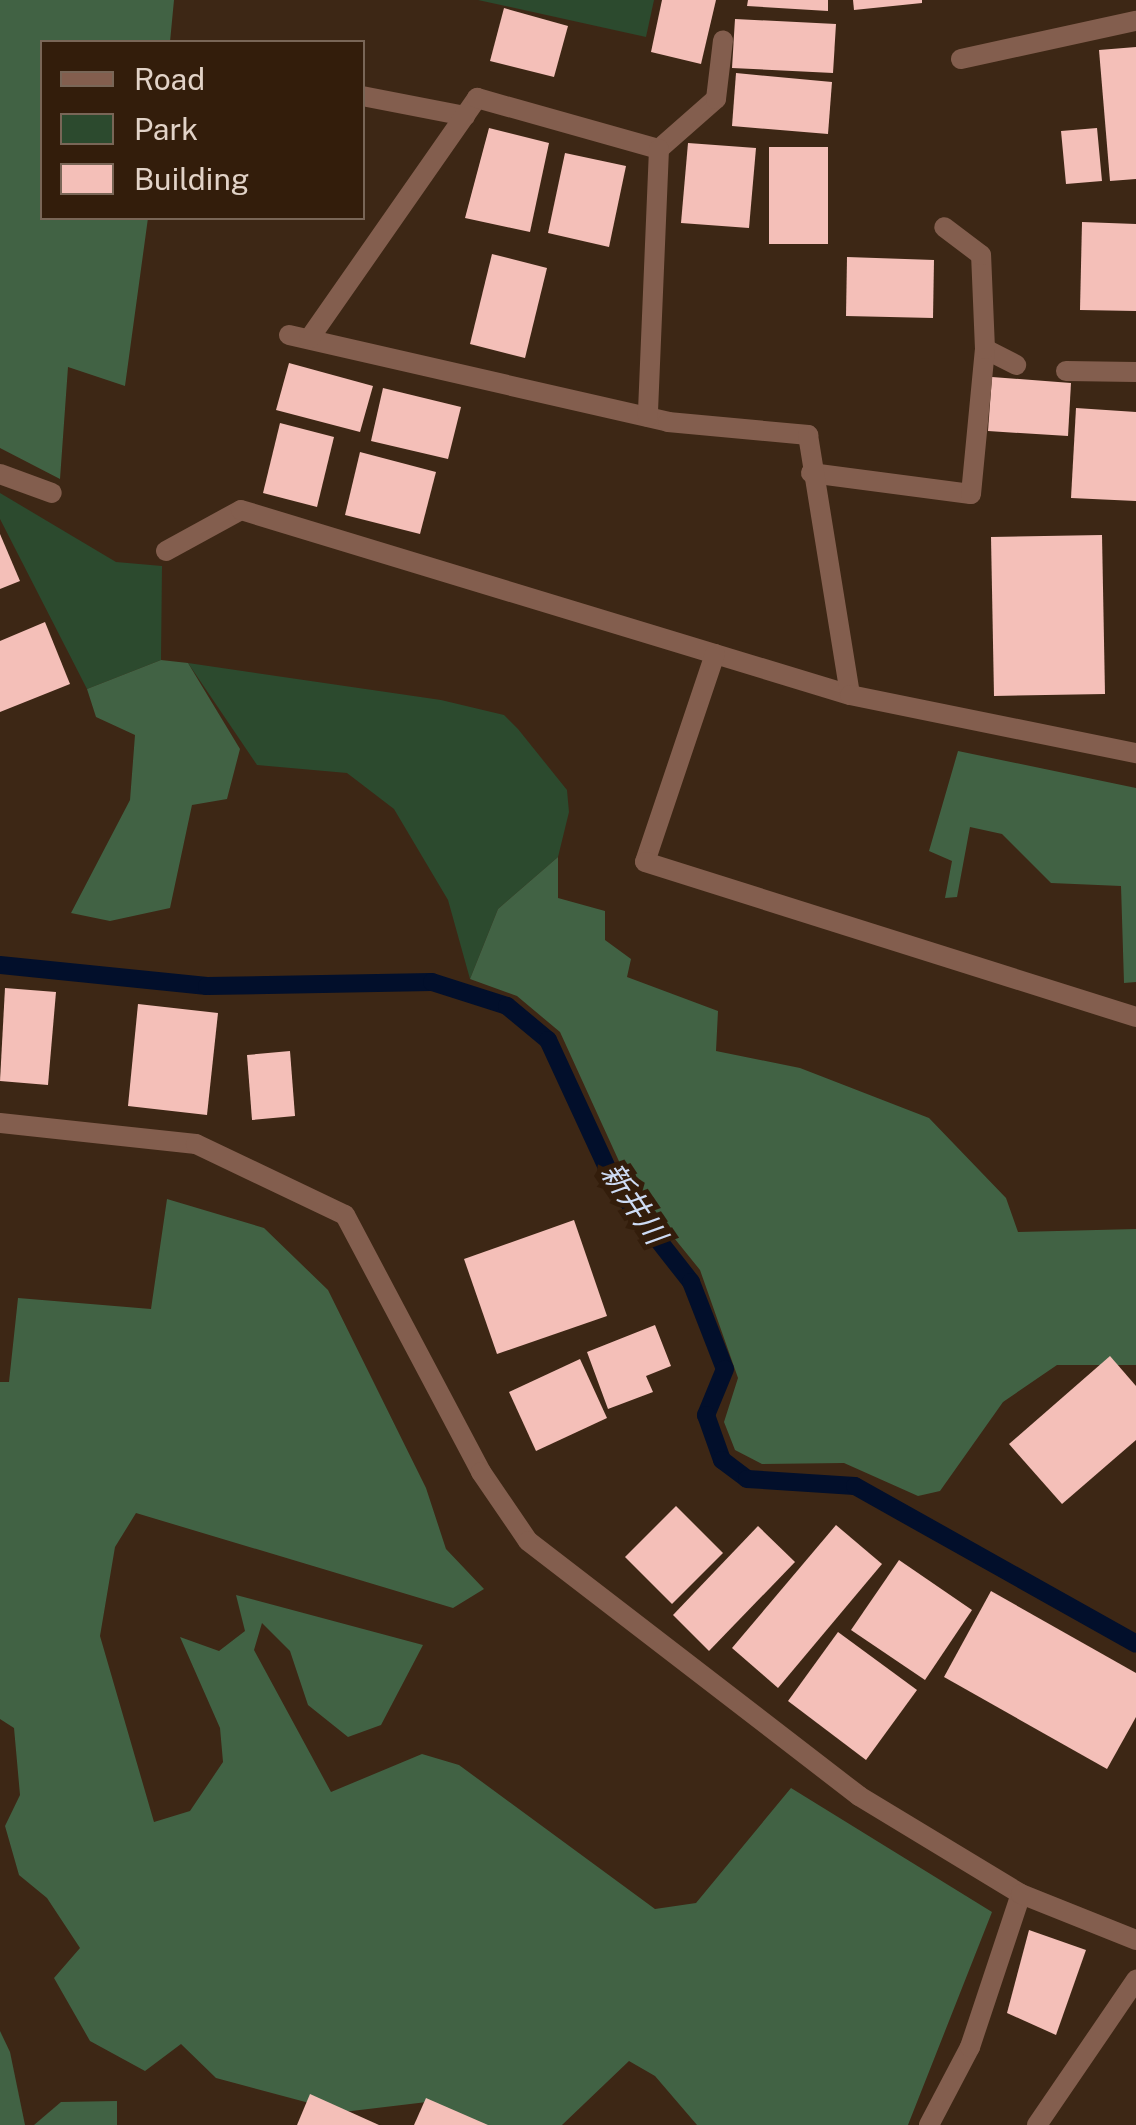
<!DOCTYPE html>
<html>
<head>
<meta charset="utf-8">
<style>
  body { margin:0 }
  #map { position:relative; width:1136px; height:2125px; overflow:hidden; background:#3d2715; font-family:"Public Sans","Noto Sans JP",sans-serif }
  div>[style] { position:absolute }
  .green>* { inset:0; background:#2c4a2e }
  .forest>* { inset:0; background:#416244 }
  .stream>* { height:18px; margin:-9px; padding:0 9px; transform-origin:9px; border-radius:9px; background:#020f2b }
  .building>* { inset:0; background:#f4bfb8 }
  .service>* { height:20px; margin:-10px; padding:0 10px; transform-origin:10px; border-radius:10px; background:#835e4e }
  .minor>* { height:20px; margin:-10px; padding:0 10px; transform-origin:10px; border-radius:10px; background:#835e4e }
  .tertiary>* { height:20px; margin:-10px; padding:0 10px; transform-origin:10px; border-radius:10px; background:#835e4e }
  span { translate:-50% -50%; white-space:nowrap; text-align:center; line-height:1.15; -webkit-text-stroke:10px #331d0b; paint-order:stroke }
  .water-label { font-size:30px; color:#cddbf4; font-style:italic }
  .legend { position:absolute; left:40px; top:40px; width:325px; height:180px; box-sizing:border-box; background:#331d0b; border:2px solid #796657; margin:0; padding:12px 18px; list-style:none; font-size:30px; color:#e2d3c8 }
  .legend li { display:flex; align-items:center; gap:20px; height:50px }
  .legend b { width:50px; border:2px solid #796657 }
</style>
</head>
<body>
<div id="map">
  <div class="green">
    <i style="clip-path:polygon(478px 0,654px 0,646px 37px)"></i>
    <i style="clip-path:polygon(0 493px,116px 562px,162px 566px,161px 660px,87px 689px,0 519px)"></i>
    <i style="clip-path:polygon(188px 663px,441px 700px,504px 715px,518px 729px,567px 790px,569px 812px,558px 857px,498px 909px,470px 979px,448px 900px,394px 809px,347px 773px,257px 765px)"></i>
  </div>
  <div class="forest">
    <i style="clip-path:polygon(0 0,174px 0,170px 42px,42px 42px,42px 218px,148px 218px,125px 386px,68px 367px,60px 479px,0 448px)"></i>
    <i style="clip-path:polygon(161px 660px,188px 663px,240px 749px,227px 799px,192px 805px,170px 908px,110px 921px,71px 913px,130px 800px,135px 735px,96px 717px,87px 689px)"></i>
    <i style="clip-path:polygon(958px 751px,1136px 788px,1136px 982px,1124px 983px,1121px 886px,1051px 883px,1002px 834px,970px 827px,957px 897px,945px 898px,952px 861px,929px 851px)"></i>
    <i style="clip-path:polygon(558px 857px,558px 898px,605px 911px,605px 940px,631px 959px,627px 977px,718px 1011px,716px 1051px,800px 1068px,929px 1118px,1006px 1198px,1018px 1232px,1136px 1229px,1136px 1365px,1057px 1365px,1003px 1402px,940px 1491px,918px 1496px,844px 1463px,762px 1464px,735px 1450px,724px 1422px,738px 1378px,700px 1270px,628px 1181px,560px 1032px,517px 996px,470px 979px,498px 909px)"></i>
    <i style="clip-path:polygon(167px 1199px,264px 1228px,328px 1290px,426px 1488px,446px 1549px,484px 1589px,453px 1608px,136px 1513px,115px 1547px,100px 1636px,154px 1822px,190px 1811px,223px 1762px,220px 1728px,180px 1637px,219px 1651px,245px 1631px,236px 1595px,423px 1645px,381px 1725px,348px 1737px,308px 1705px,290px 1651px,262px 1623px,254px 1650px,331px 1792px,422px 1754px,459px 1765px,655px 1909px,696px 1903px,791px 1788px,992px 1912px,908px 2125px,697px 2125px,655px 2076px,629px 2061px,562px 2125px,473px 2125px,427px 2102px,343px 2112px,216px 2078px,181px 2044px,145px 2071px,90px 2041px,54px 1978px,80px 1948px,47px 1898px,19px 1875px,5px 1826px,20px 1795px,14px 1728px,0 1719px,0 1382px,9px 1382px,18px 1298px,151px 1309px)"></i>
    <i style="clip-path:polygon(0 2031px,10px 2052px,25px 2125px,0 2125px)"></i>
    <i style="clip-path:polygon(117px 2101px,117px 2125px,34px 2125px,61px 2102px)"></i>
  </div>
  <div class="stream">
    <i style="left:0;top:965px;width:208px;rotate:5.8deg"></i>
    <i style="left:207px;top:986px;width:225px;rotate:-1deg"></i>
    <i style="left:432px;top:982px;width:79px;rotate:17.7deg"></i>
    <i style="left:507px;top:1006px;width:53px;rotate:39.7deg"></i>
    <i style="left:548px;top:1040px;width:160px;rotate:65.2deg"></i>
    <i style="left:615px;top:1185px;width:123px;rotate:51.9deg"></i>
    <i style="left:691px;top:1282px;width:93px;rotate:68.7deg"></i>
    <i style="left:725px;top:1369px;width:50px;rotate:112.4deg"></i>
    <i style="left:706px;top:1415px;width:48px;rotate:70.4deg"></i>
    <i style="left:722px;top:1460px;width:31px;rotate:37deg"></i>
    <i style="left:747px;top:1479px;width:108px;rotate:3.7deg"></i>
    <i style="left:855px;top:1486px;width:322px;rotate:29.3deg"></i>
  </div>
  <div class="building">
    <i style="clip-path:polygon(662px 0,716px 0,701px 64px,651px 52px)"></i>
    <i style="clip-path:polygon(748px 0,828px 0,828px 11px,747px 6px)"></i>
    <i style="clip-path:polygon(853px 0,922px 0,922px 3px,854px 10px)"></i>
    <i style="clip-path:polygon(504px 8px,568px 26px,554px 77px,490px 61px)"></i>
    <i style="clip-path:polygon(735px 19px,836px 24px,833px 73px,732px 68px)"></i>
    <i style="clip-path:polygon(1136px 47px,1136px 179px,1110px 181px,1099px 50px)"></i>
    <i style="clip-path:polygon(736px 73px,832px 82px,828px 134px,732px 126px)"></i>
    <i style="clip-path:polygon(489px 128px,549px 143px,530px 232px,465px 218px)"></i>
    <i style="clip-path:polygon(1097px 128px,1102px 181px,1066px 184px,1061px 131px)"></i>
    <i style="clip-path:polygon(688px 143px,756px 148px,749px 228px,681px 223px)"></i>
    <i style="clip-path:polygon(769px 147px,828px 147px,828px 244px,769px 244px)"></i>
    <i style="clip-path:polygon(565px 153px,626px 166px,609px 247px,548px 233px)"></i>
    <i style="clip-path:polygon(1082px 222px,1136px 224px,1136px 311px,1080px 310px)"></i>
    <i style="clip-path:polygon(492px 254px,547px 268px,525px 358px,470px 344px)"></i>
    <i style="clip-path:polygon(847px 257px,934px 260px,933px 318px,846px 316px)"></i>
    <i style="clip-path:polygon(289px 363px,373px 386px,360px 432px,276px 410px)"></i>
    <i style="clip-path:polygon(992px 377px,1071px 383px,1068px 436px,988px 431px)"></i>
    <i style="clip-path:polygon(383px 388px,461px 407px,448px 459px,371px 441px)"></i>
    <i style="clip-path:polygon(1076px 408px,1136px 412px,1136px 501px,1071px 498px)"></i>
    <i style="clip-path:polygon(280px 423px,334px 437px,317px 507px,263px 493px)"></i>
    <i style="clip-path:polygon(360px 452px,436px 472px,420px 534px,345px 515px)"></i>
    <i style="clip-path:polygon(0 534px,20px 581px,0 589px)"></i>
    <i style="clip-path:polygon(1102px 535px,1105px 694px,994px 696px,991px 537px)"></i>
    <i style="clip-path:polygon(45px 622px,70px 684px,0 712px,0 641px)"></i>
    <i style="clip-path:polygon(5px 988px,56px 992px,48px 1085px,0 1081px)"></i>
    <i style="clip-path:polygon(138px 1004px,218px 1013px,207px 1115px,128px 1106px)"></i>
    <i style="clip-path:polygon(290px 1051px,295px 1116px,252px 1120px,247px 1055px)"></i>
    <i style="clip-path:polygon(574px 1220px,607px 1316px,497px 1354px,464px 1259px)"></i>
    <i style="clip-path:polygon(655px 1325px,671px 1366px,646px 1376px,653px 1392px,608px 1409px,587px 1352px)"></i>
    <i style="clip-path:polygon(1110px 1356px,1136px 1386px,1136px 1440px,1062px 1504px,1009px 1444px)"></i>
    <i style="clip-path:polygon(580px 1359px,607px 1418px,536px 1451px,509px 1392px)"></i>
    <i style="clip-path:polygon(676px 1506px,723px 1553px,672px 1604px,625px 1557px)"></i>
    <i style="clip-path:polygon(836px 1525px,882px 1564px,778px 1688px,732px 1648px)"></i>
    <i style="clip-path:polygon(758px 1526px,795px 1562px,709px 1651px,673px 1615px)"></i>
    <i style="clip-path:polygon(899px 1560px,972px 1610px,925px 1680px,851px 1630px)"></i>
    <i style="clip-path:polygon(991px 1591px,1136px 1673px,1136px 1717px,1107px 1769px,944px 1677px)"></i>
    <i style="clip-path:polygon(838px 1632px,917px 1690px,866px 1760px,788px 1701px)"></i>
    <i style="clip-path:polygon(1029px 1930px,1086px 1950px,1056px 2035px,1007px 2013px)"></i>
    <i style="clip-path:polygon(310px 2094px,379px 2125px,297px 2125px)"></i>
    <i style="clip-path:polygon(426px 2098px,488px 2125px,414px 2125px)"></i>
  </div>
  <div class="service">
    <i style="left:961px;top:59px;width:179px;rotate:-12.3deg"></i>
    <i style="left:362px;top:96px;width:105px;rotate:11deg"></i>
    <i style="left:659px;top:149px;width:76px;rotate:-41.3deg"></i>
    <i style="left:716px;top:99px;width:59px;rotate:-83.2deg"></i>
    <i style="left:985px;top:349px;width:35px;rotate:27deg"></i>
    <i style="left:1066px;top:371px;width:70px;rotate:0.8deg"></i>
    <i style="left:811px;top:473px;width:161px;rotate:7.5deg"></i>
    <i style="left:971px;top:494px;width:146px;rotate:-84.5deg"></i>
    <i style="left:985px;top:349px;width:94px;rotate:-92.4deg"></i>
    <i style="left:981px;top:255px;width:46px;rotate:-142.9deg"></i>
    <i style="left:0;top:474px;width:55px;rotate:20.1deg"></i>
    <i style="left:166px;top:551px;width:85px;rotate:-28.7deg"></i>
    <i style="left:241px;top:510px;width:636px;rotate:16.9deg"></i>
    <i style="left:715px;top:654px;width:219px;rotate:108.6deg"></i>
    <i style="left:645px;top:862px;width:515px;rotate:17.52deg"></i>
    <i style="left:929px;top:2125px;width:88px;rotate:-62.3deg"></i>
    <i style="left:970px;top:2047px;width:161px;rotate:-71.6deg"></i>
  </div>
  <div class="minor">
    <i style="left:289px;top:335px;width:389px;rotate:12.9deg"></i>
    <i style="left:668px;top:422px;width:141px;rotate:5.3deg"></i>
    <i style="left:808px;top:435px;width:263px;rotate:80.8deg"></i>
    <i style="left:850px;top:695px;width:292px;rotate:11.5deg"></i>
    <i style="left:309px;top:339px;width:294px;rotate:-55.1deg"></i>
    <i style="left:477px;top:98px;width:189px;rotate:15.7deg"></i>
    <i style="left:659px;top:149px;width:268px;rotate:92.4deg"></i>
  </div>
  <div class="tertiary">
    <i style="left:0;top:1123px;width:197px;rotate:6.1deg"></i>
    <i style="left:196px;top:1144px;width:165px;rotate:25.5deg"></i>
    <i style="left:345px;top:1215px;width:291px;rotate:62.1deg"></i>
    <i style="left:481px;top:1472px;width:83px;rotate:55.7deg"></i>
    <i style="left:528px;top:1541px;width:418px;rotate:37.6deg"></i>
    <i style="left:859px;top:1796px;width:189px;rotate:31.2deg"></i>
    <i style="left:1021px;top:1894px;width:124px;rotate:21.8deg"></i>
    <i style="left:1037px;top:2125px;width:176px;rotate:-55.7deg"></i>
  </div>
  <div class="water-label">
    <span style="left:634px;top:1203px;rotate:56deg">新井川</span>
  </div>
  <ul class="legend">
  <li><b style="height:12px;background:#835e4e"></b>Road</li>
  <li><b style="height:28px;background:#2c4a2e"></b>Park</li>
  <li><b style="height:28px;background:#f4bfb8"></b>Building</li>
  </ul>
</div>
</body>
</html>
